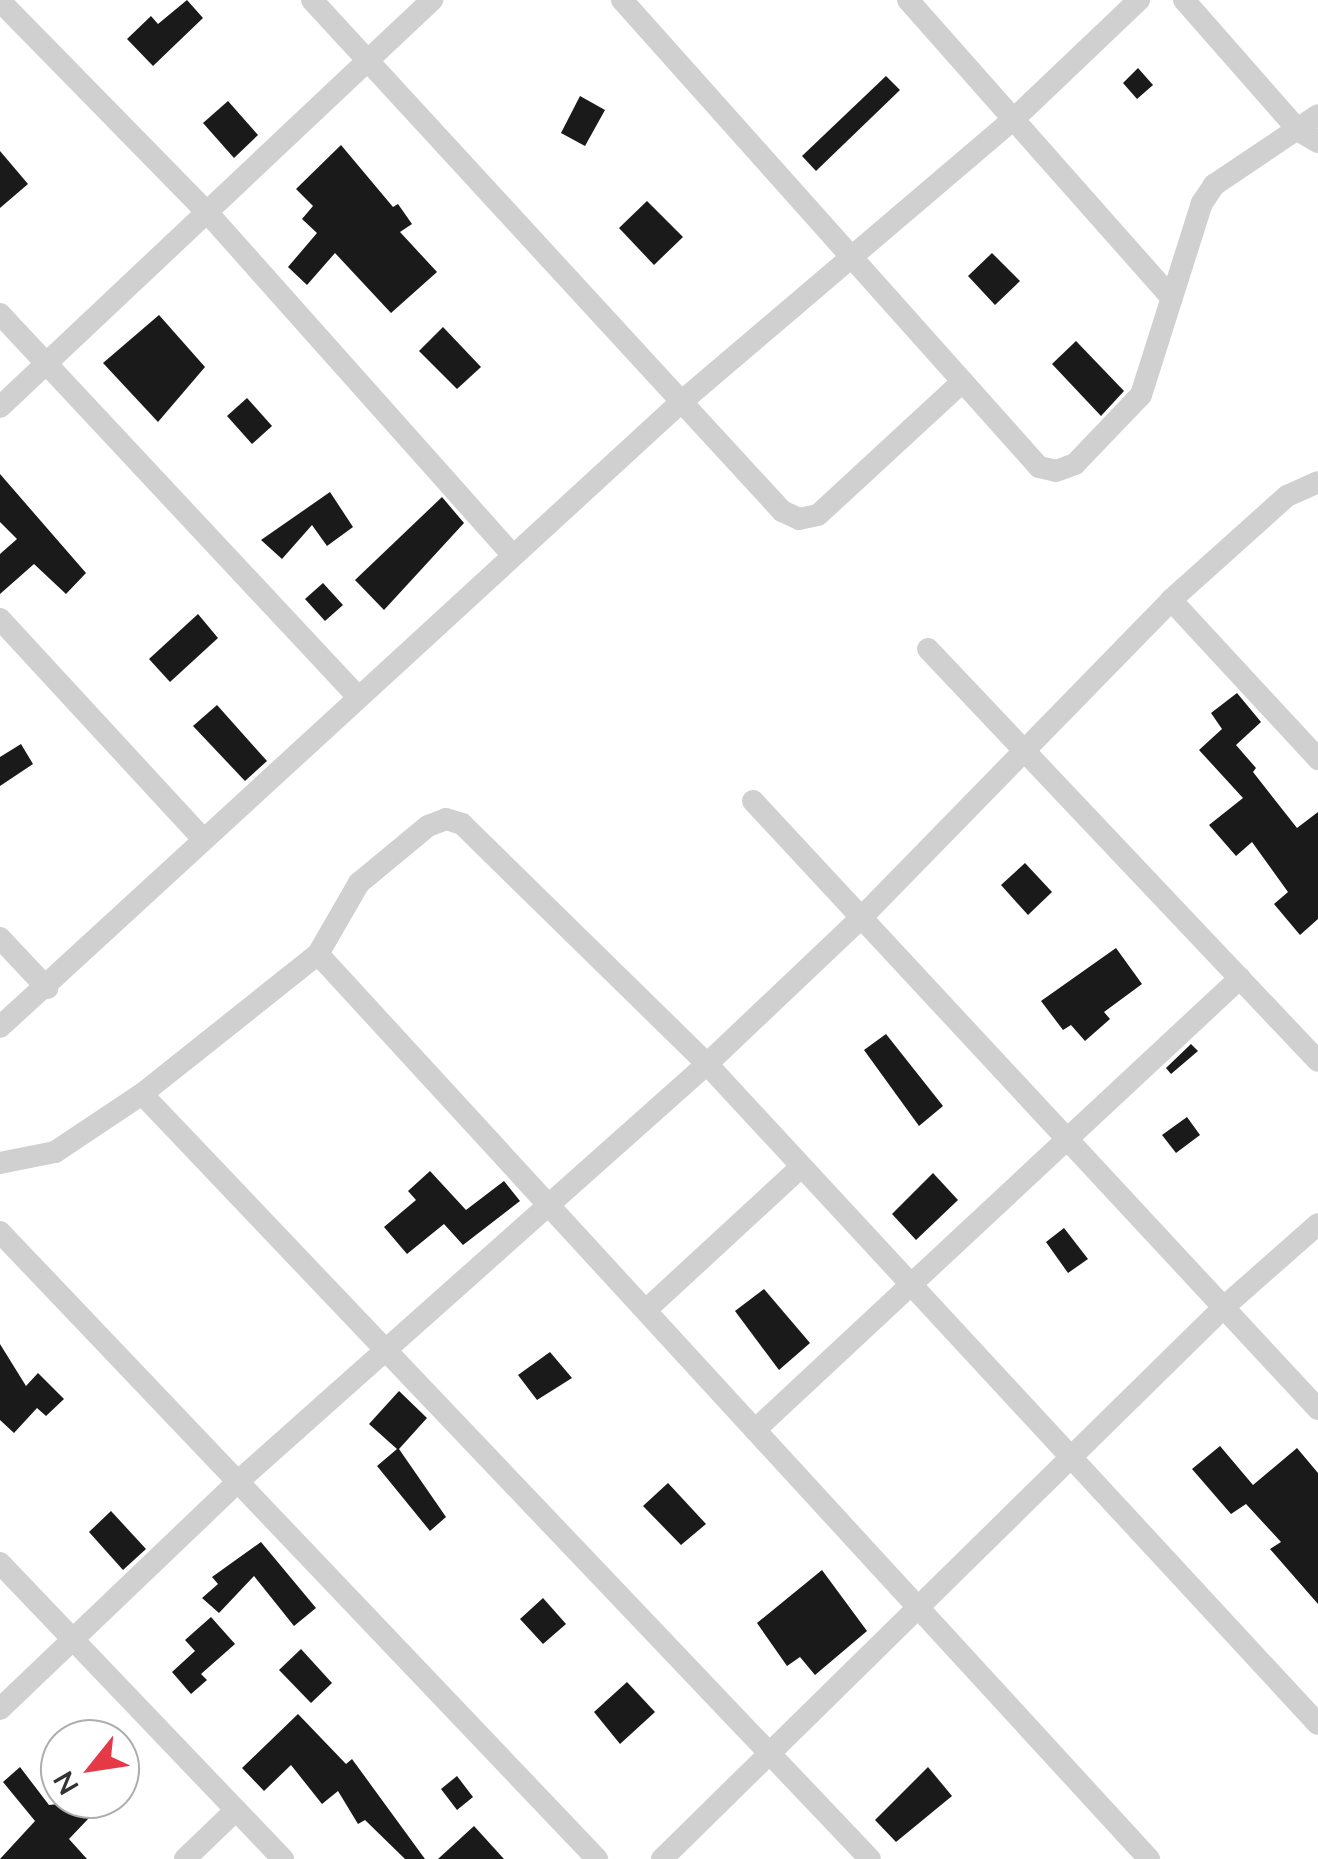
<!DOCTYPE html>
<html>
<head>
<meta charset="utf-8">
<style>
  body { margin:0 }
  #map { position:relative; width:1318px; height:1859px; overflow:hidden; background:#fff; font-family:Mulish,sans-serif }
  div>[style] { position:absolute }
  .building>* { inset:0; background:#1a1a1a }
  .minor>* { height:22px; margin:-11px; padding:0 11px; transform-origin:11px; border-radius:11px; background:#d0d0d0 }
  span { translate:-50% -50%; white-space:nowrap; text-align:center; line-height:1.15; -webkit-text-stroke:10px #fff; paint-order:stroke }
  .north { position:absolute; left:40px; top:1719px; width:100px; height:100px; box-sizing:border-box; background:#fff; border:2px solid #adadad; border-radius:50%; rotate:240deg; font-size:28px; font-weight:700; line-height:40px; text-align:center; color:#333 }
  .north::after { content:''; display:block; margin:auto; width:35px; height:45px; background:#e63946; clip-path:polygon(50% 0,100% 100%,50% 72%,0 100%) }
</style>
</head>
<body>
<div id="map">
  <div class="building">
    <i style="clip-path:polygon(187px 0,203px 18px,153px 66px,127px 39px,151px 16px,158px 24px)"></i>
    <i style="clip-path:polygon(1138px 68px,1153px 85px,1137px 99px,1123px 83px)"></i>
    <i style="clip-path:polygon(886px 76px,900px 90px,816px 171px,802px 156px)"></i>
    <i style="clip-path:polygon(580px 96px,605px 110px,585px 146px,561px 133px)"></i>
    <i style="clip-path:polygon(228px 101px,258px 135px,234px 158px,203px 123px)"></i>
    <i style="clip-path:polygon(341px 145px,393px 207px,398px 204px,412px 224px,400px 232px,437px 272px,391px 313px,335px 253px,307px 285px,288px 267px,317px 233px,302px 219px,313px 206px,296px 189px)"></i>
    <i style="clip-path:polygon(0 151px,28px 184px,0 208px)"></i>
    <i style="clip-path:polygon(647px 201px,683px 237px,654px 265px,619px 228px)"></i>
    <i style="clip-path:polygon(992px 253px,1020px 281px,995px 305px,968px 276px)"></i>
    <i style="clip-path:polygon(159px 315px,205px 367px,158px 422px,103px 363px)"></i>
    <i style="clip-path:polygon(443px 327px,481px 367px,457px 389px,419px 351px)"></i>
    <i style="clip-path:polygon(1076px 341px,1124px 391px,1101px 416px,1052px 364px)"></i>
    <i style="clip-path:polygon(247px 398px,272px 426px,252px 444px,227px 416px)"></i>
    <i style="clip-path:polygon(0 474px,86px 573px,66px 594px,34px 564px,0 594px,0 554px,17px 539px,0 522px)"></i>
    <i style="clip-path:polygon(330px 492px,353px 527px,327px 546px,312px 525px,282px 559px,261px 540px)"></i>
    <i style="clip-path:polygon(442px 497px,464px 523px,384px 610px,355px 580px)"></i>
    <i style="clip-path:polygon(323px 583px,343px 605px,325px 621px,305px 599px)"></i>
    <i style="clip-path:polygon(198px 614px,218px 638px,170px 682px,149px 659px)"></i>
    <i style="clip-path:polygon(1237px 693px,1261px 722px,1236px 745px,1256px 768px,1253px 772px,1297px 828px,1318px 812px,1318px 919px,1300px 935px,1274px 904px,1288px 892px,1252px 842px,1236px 856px,1209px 825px,1243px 798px,1199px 750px,1222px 729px,1211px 713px)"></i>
    <i style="clip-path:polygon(217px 705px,267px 761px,245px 781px,193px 726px)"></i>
    <i style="clip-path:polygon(21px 744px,33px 764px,0 786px,0 757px)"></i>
    <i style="clip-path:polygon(1025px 863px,1052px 892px,1028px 915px,1001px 885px)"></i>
    <i style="clip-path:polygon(1116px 948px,1142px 984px,1104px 1012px,1110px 1019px,1085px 1041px,1071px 1025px,1063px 1030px,1041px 1001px)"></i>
    <i style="clip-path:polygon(886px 1034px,943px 1106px,919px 1126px,864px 1050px)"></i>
    <i style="clip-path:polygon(1191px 1044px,1198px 1051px,1171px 1074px,1166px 1068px)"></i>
    <i style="clip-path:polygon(1187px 1117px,1200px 1135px,1176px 1153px,1162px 1135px)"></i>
    <i style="clip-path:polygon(430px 1171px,466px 1210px,504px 1181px,520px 1201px,463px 1245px,444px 1224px,407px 1254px,384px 1227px,416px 1200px,408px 1191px)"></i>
    <i style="clip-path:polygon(933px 1173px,958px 1200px,916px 1240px,892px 1214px)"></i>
    <i style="clip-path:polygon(1064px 1228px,1088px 1259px,1068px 1273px,1046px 1242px)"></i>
    <i style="clip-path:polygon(764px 1289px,810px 1343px,779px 1370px,735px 1311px)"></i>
    <i style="clip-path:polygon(0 1344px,26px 1386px,38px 1373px,64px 1399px,46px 1416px,37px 1408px,14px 1433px,0 1420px)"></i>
    <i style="clip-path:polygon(550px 1352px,572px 1378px,537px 1400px,518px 1375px)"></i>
    <i style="clip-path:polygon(399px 1391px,427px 1418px,399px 1449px,446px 1517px,430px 1531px,377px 1466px,397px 1449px,369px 1424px)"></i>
    <i style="clip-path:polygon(1220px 1446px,1253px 1485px,1297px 1448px,1318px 1473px,1318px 1604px,1270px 1549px,1281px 1542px,1246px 1504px,1231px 1514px,1192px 1469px)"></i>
    <i style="clip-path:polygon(668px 1483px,706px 1524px,681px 1545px,643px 1506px)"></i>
    <i style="clip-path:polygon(111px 1511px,146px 1549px,123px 1570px,89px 1532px)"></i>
    <i style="clip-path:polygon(261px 1542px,316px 1608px,294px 1626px,254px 1576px,219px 1613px,202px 1598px,218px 1584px,212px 1577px)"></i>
    <i style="clip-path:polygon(822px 1570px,867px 1631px,815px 1675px,800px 1657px,787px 1666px,757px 1623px)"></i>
    <i style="clip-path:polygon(543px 1598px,566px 1624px,543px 1644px,520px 1619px)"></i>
    <i style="clip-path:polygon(211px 1617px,235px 1644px,201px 1674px,207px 1680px,191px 1694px,172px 1672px,195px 1651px,185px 1640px)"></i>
    <i style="clip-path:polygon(301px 1649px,332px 1683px,311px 1703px,279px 1670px)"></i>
    <i style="clip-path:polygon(627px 1682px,655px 1712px,620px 1744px,594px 1712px)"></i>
    <i style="clip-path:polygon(298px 1714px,346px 1764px,352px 1759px,425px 1859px,405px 1859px,365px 1820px,358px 1824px,338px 1791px,322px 1804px,291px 1765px,264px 1791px,242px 1768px)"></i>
    <i style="clip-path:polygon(20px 1767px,49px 1805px,107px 1799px,69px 1839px,87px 1859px,0 1859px,35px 1821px,3px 1782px)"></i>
    <i style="clip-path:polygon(928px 1767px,952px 1796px,896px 1842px,875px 1820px)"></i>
    <i style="clip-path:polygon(457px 1776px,473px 1797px,457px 1810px,441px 1789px)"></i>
    <i style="clip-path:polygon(474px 1826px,504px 1859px,438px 1859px)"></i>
  </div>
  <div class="minor">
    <i style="left:312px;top:0;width:694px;rotate:47.39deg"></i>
    <i style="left:782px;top:511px;width:19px;rotate:25deg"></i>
    <i style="left:799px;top:519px;width:19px;rotate:-12deg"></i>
    <i style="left:818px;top:515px;width:197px;rotate:-42.7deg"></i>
    <i style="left:622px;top:0;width:626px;rotate:48.24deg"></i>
    <i style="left:1039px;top:467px;width:17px;rotate:13deg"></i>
    <i style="left:1056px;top:471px;width:20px;rotate:-20deg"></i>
    <i style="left:1075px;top:464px;width:95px;rotate:-46.3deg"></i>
    <i style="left:1141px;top:395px;width:201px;rotate:-72.4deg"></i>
    <i style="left:1202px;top:203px;width:22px;rotate:-56deg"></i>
    <i style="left:1214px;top:185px;width:125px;rotate:-33.9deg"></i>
    <i style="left:908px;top:0;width:398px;rotate:48.5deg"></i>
    <i style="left:1184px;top:0;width:174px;rotate:48.7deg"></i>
    <i style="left:1299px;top:131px;width:22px;rotate:30deg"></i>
    <i style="left:0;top:1px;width:294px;rotate:45.6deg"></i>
    <i style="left:206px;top:211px;width:461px;rotate:48.3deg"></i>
    <i style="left:0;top:314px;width:524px;rotate:46.93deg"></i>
    <i style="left:0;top:407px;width:594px;rotate:-43.29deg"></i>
    <i style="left:1171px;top:600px;width:217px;rotate:47.2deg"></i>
    <i style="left:0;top:619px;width:298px;rotate:47.3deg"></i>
    <i style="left:928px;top:649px;width:567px;rotate:46.57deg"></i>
    <i style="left:753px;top:801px;width:830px;rotate:47.1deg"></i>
    <i style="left:0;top:938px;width:69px;rotate:46.8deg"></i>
    <i style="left:318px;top:954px;width:1229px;rotate:47.44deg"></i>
    <i style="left:0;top:1027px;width:923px;rotate:-42.54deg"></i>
    <i style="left:680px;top:403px;width:441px;rotate:-40.4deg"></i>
    <i style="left:1016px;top:117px;width:170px;rotate:-43.6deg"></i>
    <i style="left:142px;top:1094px;width:1056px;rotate:46.42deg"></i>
    <i style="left:0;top:1163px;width:56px;rotate:-11.3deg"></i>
    <i style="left:55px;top:1152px;width:105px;rotate:-33.7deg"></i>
    <i style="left:142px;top:1094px;width:225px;rotate:-38.5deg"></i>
    <i style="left:318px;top:954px;width:82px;rotate:-60deg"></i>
    <i style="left:359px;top:883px;width:89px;rotate:-39.6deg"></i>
    <i style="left:428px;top:826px;width:19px;rotate:-21deg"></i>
    <i style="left:446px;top:819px;width:17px;rotate:17deg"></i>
    <i style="left:462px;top:824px;width:343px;rotate:44.4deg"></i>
    <i style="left:707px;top:1064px;width:899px;rotate:47.21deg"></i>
    <i style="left:0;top:1232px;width:866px;rotate:46.4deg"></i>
    <i style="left:646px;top:1310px;width:209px;rotate:-42.7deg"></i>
    <i style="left:755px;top:1430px;width:663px;rotate:-42.98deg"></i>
    <i style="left:0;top:1563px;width:410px;rotate:46.3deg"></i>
    <i style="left:0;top:1709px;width:324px;rotate:-43.7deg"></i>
    <i style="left:234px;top:1485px;width:633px;rotate:-41.67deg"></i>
    <i style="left:707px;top:1064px;width:214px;rotate:-43.5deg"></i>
    <i style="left:862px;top:917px;width:443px;rotate:-45.7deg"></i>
    <i style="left:1171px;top:600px;width:156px;rotate:-41.9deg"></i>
    <i style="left:1287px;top:496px;width:34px;rotate:-24deg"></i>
    <i style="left:185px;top:1859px;width:71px;rotate:-43.9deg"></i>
    <i style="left:662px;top:1859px;width:788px;rotate:-44.49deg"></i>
    <i style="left:1224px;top:1307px;width:125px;rotate:-41.4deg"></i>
  </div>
  <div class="north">N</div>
</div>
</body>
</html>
